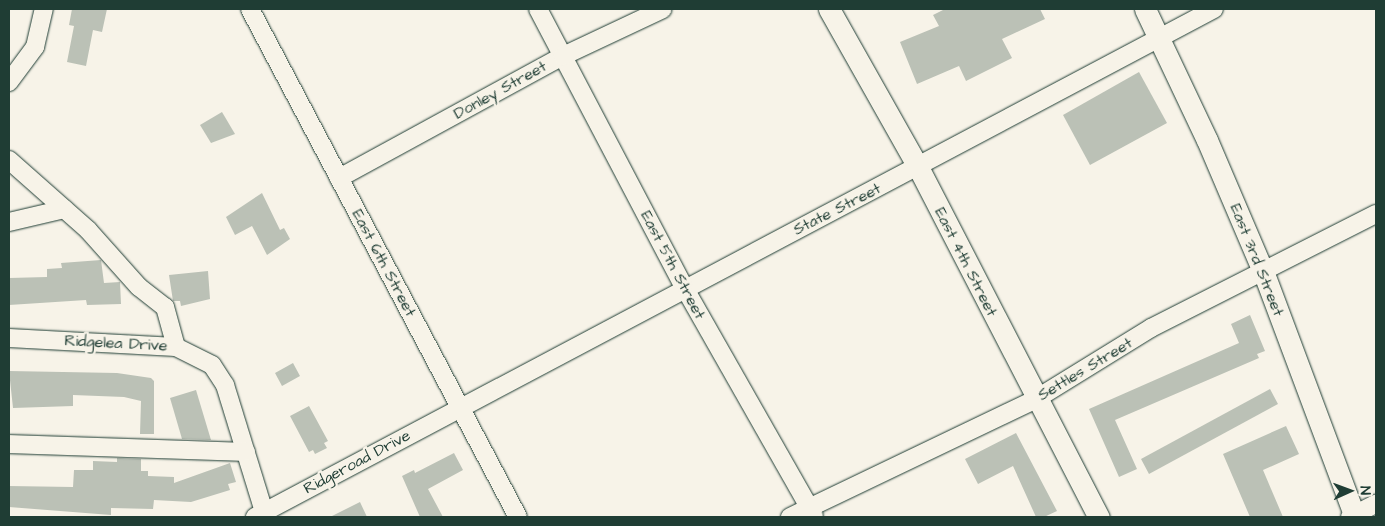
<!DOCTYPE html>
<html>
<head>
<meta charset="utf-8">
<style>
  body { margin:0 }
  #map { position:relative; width:1385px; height:526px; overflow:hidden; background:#f7f3e8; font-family:"Architects Daughter",sans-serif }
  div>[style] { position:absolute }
  .building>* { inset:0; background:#bbc1b6 }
  .roads { filter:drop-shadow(0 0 1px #1f3d34) drop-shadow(0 0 1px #1f3d34) }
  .minor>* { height:18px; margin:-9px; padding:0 9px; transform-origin:9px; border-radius:9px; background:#f7f3e8 }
  .major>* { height:21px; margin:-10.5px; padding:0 10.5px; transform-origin:10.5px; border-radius:10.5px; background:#f7f3e8 }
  span { translate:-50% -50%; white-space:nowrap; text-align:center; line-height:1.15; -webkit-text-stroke:4.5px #f7f3e8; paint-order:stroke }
  .street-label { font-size:16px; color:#1f3d34 }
  .frame { position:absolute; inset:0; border:10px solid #1f3d34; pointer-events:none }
  .north { position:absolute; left:1325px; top:466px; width:50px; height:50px; -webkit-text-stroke:4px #f7f3e8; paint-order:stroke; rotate:88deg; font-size:14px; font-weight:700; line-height:20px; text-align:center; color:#1f3d34 }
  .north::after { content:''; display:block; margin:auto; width:18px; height:22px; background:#1f3d34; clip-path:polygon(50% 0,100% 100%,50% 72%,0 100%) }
</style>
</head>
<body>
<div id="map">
  <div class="building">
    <i style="clip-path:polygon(72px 9px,107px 9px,102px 32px,93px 30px,86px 66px,67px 62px,74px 26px,69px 25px)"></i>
    <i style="clip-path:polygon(945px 9px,1040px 9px,1045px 19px,1002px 39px,1012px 58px,966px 81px,959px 66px,917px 84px,900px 42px,939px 26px,933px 15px)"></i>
    <i style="clip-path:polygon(1139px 72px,1167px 123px,1090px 165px,1063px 115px)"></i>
    <i style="clip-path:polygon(222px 112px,235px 134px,211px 143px,200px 125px)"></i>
    <i style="clip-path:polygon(262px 193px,280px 230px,284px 228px,290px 239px,267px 255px,252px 226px,235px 235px,226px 217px)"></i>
    <i style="clip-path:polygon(101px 260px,104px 283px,120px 282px,121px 304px,87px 305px,86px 300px,9px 305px,9px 278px,47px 277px,47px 269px,62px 268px,61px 263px)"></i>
    <i style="clip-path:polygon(208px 271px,210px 299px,181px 306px,180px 301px,173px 301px,169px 275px)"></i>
    <i style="clip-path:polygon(1250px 315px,1265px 351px,1257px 354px,1259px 358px,1115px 420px,1137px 469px,1119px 477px,1089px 409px,1239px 343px,1231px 324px)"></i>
    <i style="clip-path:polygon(293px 363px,300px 376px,282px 386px,275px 373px)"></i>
    <i style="clip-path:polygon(9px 371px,117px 373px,151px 378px,154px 381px,154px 434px,140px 434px,141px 401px,124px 397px,73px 395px,73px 406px,13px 408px)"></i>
    <i style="clip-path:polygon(1270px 389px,1278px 404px,1149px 474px,1141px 459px)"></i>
    <i style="clip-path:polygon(196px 390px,211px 440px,210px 440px,182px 439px,170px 398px)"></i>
    <i style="clip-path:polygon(309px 406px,328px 441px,324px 443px,327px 448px,315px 454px,313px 450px,309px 452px,290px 416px)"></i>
    <i style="clip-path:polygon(1286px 426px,1299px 454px,1263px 470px,1283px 517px,1250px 517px,1223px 454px)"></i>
    <i style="clip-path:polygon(1016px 433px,1057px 511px,1044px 517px,1036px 517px,1013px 466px,978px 484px,965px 459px)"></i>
    <i style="clip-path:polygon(454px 453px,463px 470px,428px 489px,443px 517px,420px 517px,402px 476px,414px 470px,415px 473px)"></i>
    <i style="clip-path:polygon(117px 458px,141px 459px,141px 471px,148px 471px,148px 476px,174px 477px,174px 483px,230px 463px,236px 482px,228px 484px,230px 490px,191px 502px,154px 500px,153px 509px,111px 508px,111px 515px,9px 507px,9px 486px,73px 487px,74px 470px,93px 470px,93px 461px,117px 462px)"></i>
    <i style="clip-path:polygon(360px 502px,367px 517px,330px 517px)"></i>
  </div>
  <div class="roads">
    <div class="minor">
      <i style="left:250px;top:9px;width:574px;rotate:62.19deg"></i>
      <i style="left:538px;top:9px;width:314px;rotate:62.3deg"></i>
      <i style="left:684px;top:287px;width:263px;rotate:60.4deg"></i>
      <i style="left:9px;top:82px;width:44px;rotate:-53.4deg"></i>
      <i style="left:35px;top:47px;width:39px;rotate:-77deg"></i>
      <i style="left:9px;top:160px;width:106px;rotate:41.5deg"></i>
      <i style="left:88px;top:230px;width:76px;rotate:48.2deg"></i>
      <i style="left:139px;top:287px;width:33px;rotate:38deg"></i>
      <i style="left:165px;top:307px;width:41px;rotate:74.6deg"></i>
      <i style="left:339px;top:178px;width:255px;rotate:-28.6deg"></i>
      <i style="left:563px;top:56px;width:110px;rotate:-25.2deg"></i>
      <i style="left:9px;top:222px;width:57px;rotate:-13.1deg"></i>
      <i style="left:9px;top:338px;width:167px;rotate:3.1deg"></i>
      <i style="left:176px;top:347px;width:40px;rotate:26.6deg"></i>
      <i style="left:212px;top:365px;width:24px;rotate:57deg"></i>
      <i style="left:225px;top:385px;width:133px;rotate:72.9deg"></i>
      <i style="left:9px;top:444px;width:237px;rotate:1.9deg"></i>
      <i style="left:255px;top:517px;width:1085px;rotate:-27.91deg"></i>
      <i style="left:790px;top:517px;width:273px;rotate:-25.6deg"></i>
      <i style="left:1036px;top:399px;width:135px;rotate:-31.7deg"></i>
      <i style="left:1151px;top:328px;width:252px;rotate:-26.9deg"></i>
      <i style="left:1350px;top:517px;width:29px;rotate:-27deg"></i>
    </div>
    <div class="major">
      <i style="left:829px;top:9px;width:181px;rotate:60.6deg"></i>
      <i style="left:918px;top:167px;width:394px;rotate:62.7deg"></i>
      <i style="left:1145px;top:9px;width:145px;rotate:64.7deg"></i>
      <i style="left:1207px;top:140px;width:142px;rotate:66.9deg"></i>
      <i style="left:1263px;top:271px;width:263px;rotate:69.5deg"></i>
    </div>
  </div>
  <div class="street-label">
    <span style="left:500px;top:90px;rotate:-29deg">Donley Street</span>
    <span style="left:837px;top:209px;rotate:-27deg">State Street</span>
    <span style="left:1257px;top:260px;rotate:68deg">East 3rd Street</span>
    <span style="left:966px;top:262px;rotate:63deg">East 4th Street</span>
    <span style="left:384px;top:263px;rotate:62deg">East 6th Street</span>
    <span style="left:673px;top:265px;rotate:62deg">East 5th Street</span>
    <span style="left:116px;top:343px;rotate:3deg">Ridgelea Drive</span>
    <span style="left:1085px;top:369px;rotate:-31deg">Settles Street</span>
    <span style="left:357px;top:462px;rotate:-28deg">Ridgeroad Drive</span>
  </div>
  <div class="frame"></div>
  <div class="north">N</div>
</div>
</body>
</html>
